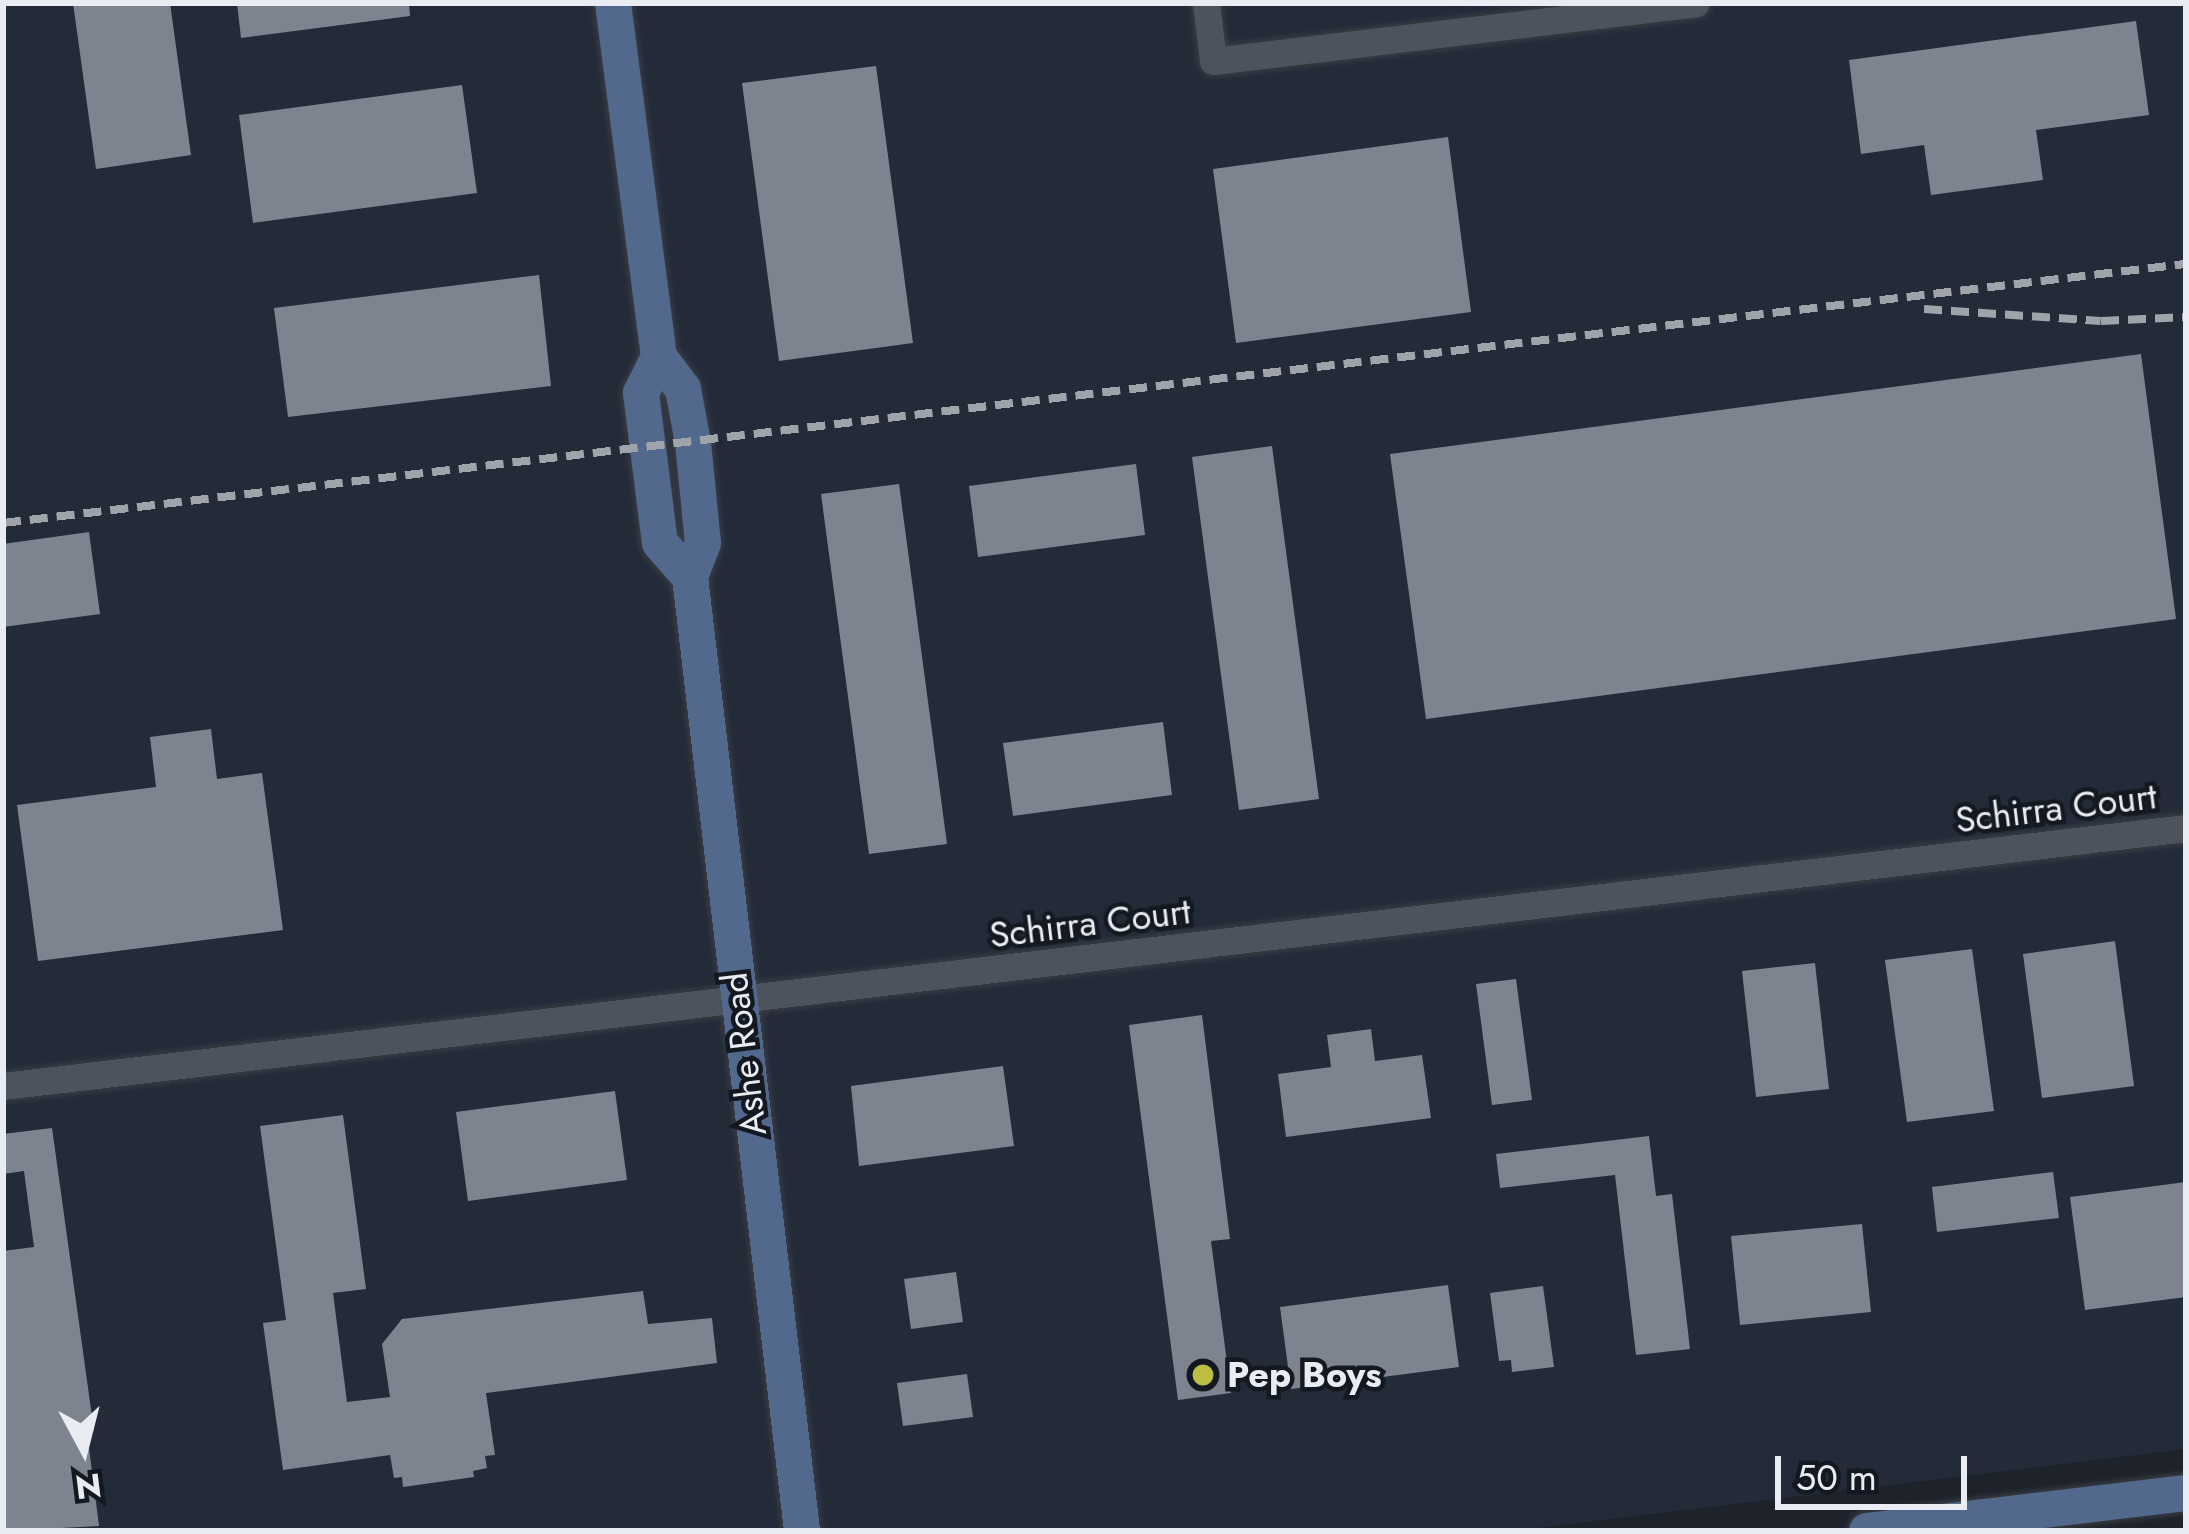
<!DOCTYPE html>
<html>
<head>
<meta charset="utf-8">
<style>
  body { margin:0 }
  #map { position:relative; width:2189px; height:1534px; overflow:hidden; background:#1d222b; font-family:Jost,sans-serif }
  div>[style] { position:absolute }
  .built>* { inset:0; background:#232b39 }
  .building>* { inset:0; background:#7e848f }
  .roads { filter:drop-shadow(0 0 3px #393e44) drop-shadow(0 0 3px #393e44) }
  .street>* { height:27px; margin:-13.5px; padding:0 13.5px; transform-origin:13.5px; border-radius:13.5px; background:#4d535d }
  .secondary>* { height:36px; margin:-18px; padding:0 18px; transform-origin:18px; border-radius:18px; background:#52688d }
  .rail>* { height:8px; margin-top:-4px; transform-origin:0; background:repeating-linear-gradient(90deg,#9fa3aa 0 18px,transparent 0 27px) }
  .dots>* { width:33px; height:33px; translate:-50% -50%; box-sizing:border-box; border:6px solid #141921; border-radius:50% }
  span { translate:-50% -50%; white-space:nowrap; text-align:center; line-height:1.15; -webkit-text-stroke:9px #141921; paint-order:stroke }
  .street-label { font-size:36px; color:#e9edf3 }
  .poi-label { font-size:36px; color:#e9edf3; font-weight:700 }
  .left { translate:0 -50%; text-align:left }
  .frame { position:absolute; inset:0; border:6px solid #e9edf3; pointer-events:none }
  .north { position:absolute; left:24px; top:1390px; width:120px; height:120px; -webkit-text-stroke:9px #141921; paint-order:stroke; rotate:173deg; font-size:33px; font-weight:700; line-height:48px; text-align:center; color:#e9edf3 }
  .north::after { content:''; display:block; margin:auto; width:42px; height:54px; background:#e9edf3; clip-path:polygon(50% 0,100% 100%,50% 72%,0 100%) }
  .scale { position:absolute; left:1775px; top:1456px; width:192px; height:54px; box-sizing:border-box; border:6px solid #e9edf3; border-top:0; padding-left:15px; font-size:36px; line-height:42px; white-space:nowrap; color:#e9edf3; -webkit-text-stroke:9px #141921; paint-order:stroke }
</style>
</head>
<body>
<div id="map">
  <div class="built">
    <i style="clip-path:polygon(3px 3px,2186px 3px,2186px 1449px,1512px 1531px,3px 1531px)"></i>
  </div>
  <div class="building">
    <i style="clip-path:polygon(73px 3px,170px 3px,191px 155px,96px 169px)"></i>
    <i style="clip-path:polygon(237px 3px,409px 3px,410px 16px,241px 38px)"></i>
    <i style="clip-path:polygon(2136px 21px,2149px 115px,2036px 130px,2043px 180px,1931px 195px,1924px 145px,1861px 154px,1849px 60px)"></i>
    <i style="clip-path:polygon(876px 66px,913px 343px,779px 361px,742px 83px)"></i>
    <i style="clip-path:polygon(462px 85px,477px 193px,253px 223px,239px 115px)"></i>
    <i style="clip-path:polygon(1448px 137px,1471px 312px,1236px 343px,1213px 169px)"></i>
    <i style="clip-path:polygon(539px 275px,551px 386px,288px 417px,274px 308px)"></i>
    <i style="clip-path:polygon(2141px 354px,2176px 619px,1426px 719px,1390px 454px)"></i>
    <i style="clip-path:polygon(1272px 446px,1319px 799px,1239px 810px,1192px 457px)"></i>
    <i style="clip-path:polygon(1136px 464px,1145px 535px,978px 557px,969px 486px)"></i>
    <i style="clip-path:polygon(899px 484px,947px 844px,869px 854px,821px 494px)"></i>
    <i style="clip-path:polygon(89px 532px,100px 614px,3px 627px,3px 544px)"></i>
    <i style="clip-path:polygon(1163px 722px,1172px 795px,1013px 816px,1003px 743px)"></i>
    <i style="clip-path:polygon(211px 729px,217px 779px,262px 773px,283px 930px,38px 961px,17px 805px,156px 787px,150px 737px)"></i>
    <i style="clip-path:polygon(2115px 941px,2134px 1086px,2042px 1098px,2023px 954px)"></i>
    <i style="clip-path:polygon(1972px 949px,1994px 1111px,1907px 1122px,1885px 960px)"></i>
    <i style="clip-path:polygon(1815px 963px,1829px 1089px,1756px 1097px,1742px 971px)"></i>
    <i style="clip-path:polygon(1516px 979px,1532px 1100px,1492px 1105px,1476px 984px)"></i>
    <i style="clip-path:polygon(1202px 1015px,1230px 1239px,1211px 1241px,1231px 1393px,1178px 1400px,1129px 1025px)"></i>
    <i style="clip-path:polygon(1371px 1029px,1375px 1061px,1422px 1055px,1431px 1118px,1286px 1137px,1278px 1074px,1331px 1067px,1327px 1035px)"></i>
    <i style="clip-path:polygon(1003px 1066px,1014px 1146px,859px 1166px,851px 1086px)"></i>
    <i style="clip-path:polygon(615px 1091px,627px 1180px,468px 1201px,456px 1112px)"></i>
    <i style="clip-path:polygon(343px 1115px,366px 1289px,333px 1293px,347px 1402px,390px 1397px,382px 1344px,402px 1319px,643px 1291px,648px 1324px,712px 1318px,717px 1363px,486px 1393px,495px 1455px,485px 1456px,487px 1468px,473px 1471px,474px 1477px,403px 1487px,402px 1477px,394px 1478px,390px 1455px,283px 1470px,263px 1323px,286px 1320px,260px 1126px)"></i>
    <i style="clip-path:polygon(52px 1128px,94px 1431px,87px 1432px,99px 1526px,3px 1531px,3px 1251px,34px 1247px,24px 1171px,3px 1174px,3px 1134px)"></i>
    <i style="clip-path:polygon(1649px 1136px,1656px 1196px,1672px 1194px,1690px 1349px,1636px 1355px,1615px 1175px,1500px 1188px,1496px 1154px)"></i>
    <i style="clip-path:polygon(2053px 1172px,2059px 1218px,1937px 1232px,1932px 1187px)"></i>
    <i style="clip-path:polygon(2186px 1182px,2186px 1297px,2085px 1310px,2070px 1197px)"></i>
    <i style="clip-path:polygon(1862px 1224px,1871px 1312px,1740px 1325px,1731px 1236px)"></i>
    <i style="clip-path:polygon(956px 1272px,963px 1322px,911px 1329px,904px 1279px)"></i>
    <i style="clip-path:polygon(1448px 1285px,1459px 1367px,1291px 1389px,1280px 1307px)"></i>
    <i style="clip-path:polygon(1543px 1286px,1554px 1367px,1512px 1372px,1511px 1360px,1499px 1361px,1490px 1293px)"></i>
    <i style="clip-path:polygon(967px 1374px,973px 1417px,903px 1426px,897px 1383px)"></i>
  </div>
  <div class="roads">
    <div class="street">
      <i style="left:1206px;top:3px;width:58px;rotate:83.1deg"></i>
      <i style="left:1213px;top:61px;width:486px;rotate:-6.8deg"></i>
      <i style="left:3px;top:1086px;width:2198px;rotate:-6.74deg"></i>
    </div>
    <div class="secondary">
      <i style="left:613px;top:3px;width:357px;rotate:82.6deg"></i>
      <i style="left:659px;top:357px;width:40px;rotate:53deg"></i>
      <i style="left:683px;top:389px;width:55px;rotate:79.5deg"></i>
      <i style="left:693px;top:443px;width:100px;rotate:84.3deg"></i>
      <i style="left:703px;top:543px;width:36px;rotate:111deg"></i>
      <i style="left:690px;top:577px;width:961px;rotate:83.3deg"></i>
      <i style="left:659px;top:357px;width:40px;rotate:116.6deg"></i>
      <i style="left:641px;top:393px;width:151px;rotate:82.8deg"></i>
      <i style="left:660px;top:543px;width:45px;rotate:48.6deg"></i>
      <i style="left:1867px;top:1531px;width:321px;rotate:-6.8deg"></i>
    </div>
  </div>
  <div class="rail">
    <i style="left:1924px;top:309px;width:177px;rotate:3.9deg"></i>
    <i style="left:2101px;top:321px;width:85px;rotate:-2.7deg"></i>
    <i style="left:3px;top:523px;width:2198px;rotate:-6.77deg"></i>
  </div>
  <div class="dots">
    <i style="left:1203px;top:1375px;background:#bdbf43"></i>
  </div>
  <div class="street-label">
    <span style="left:2056px;top:808px;rotate:-7deg">Schirra Court</span>
    <span style="left:1090px;top:923px;rotate:-7deg">Schirra Court</span>
    <span style="left:744px;top:1054px;rotate:-97deg">Ashe Road</span>
  </div>
  <div class="poi-label">
    <span class="left" style="left:1227px;top:1375px">Pep Boys</span>
  </div>
  <div class="frame"></div>
  <div class="north">N</div>
  <div class="scale">50 m</div>
</div>
</body>
</html>
